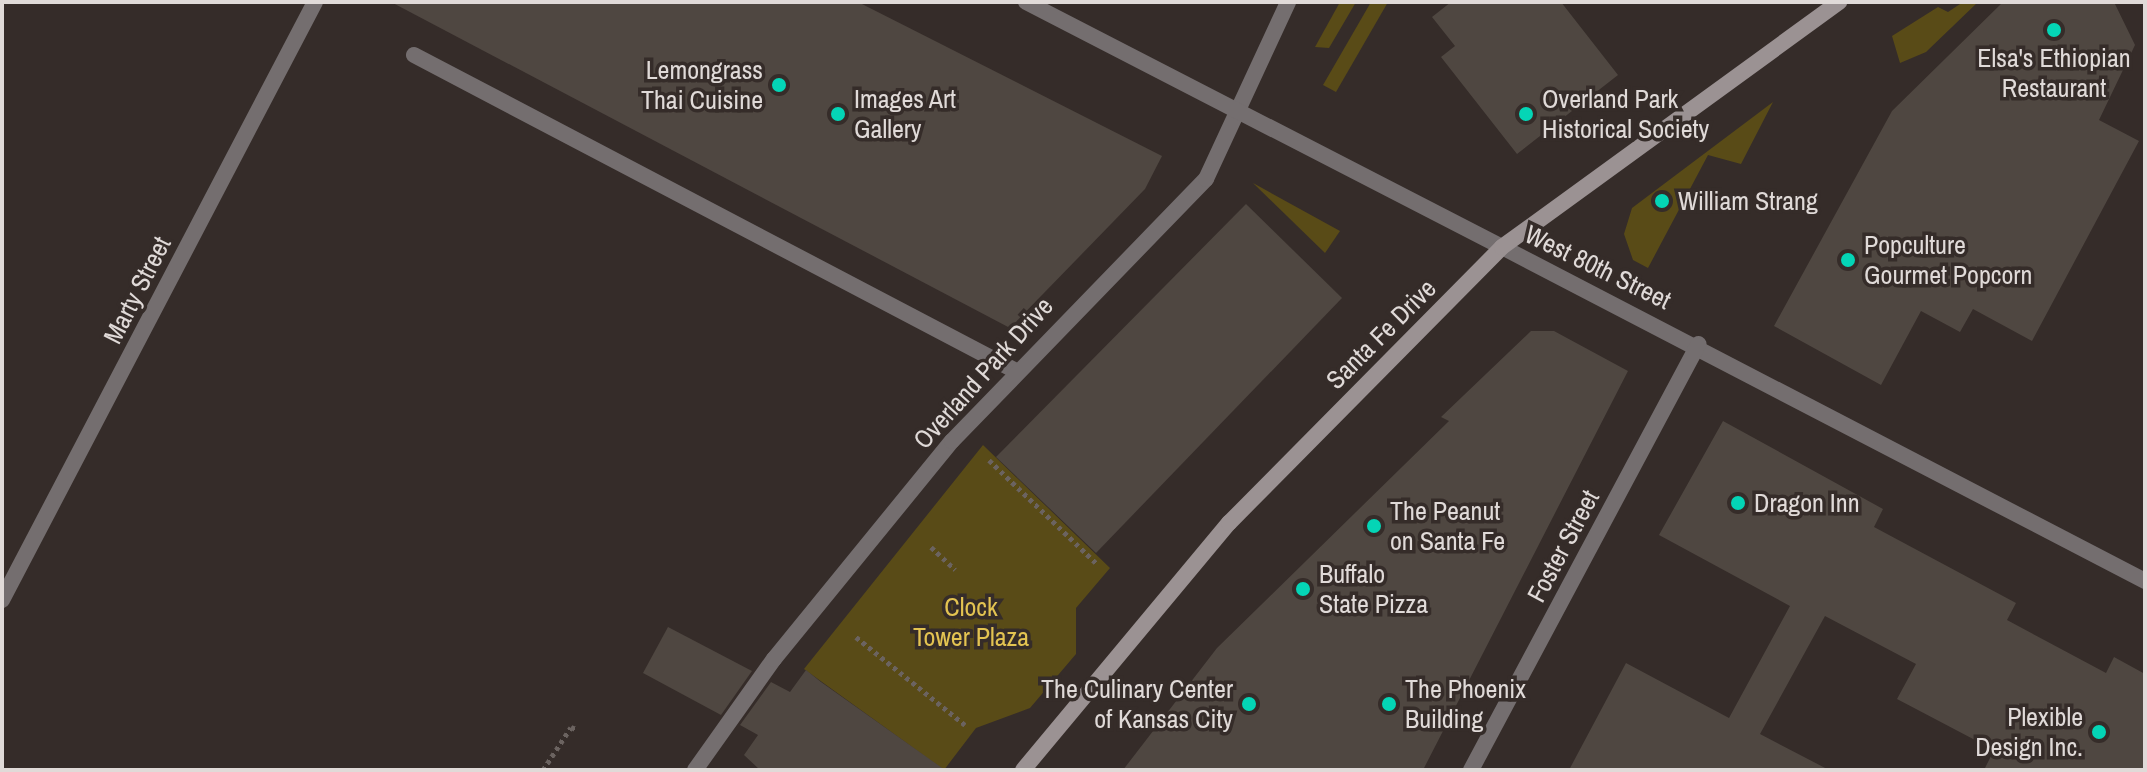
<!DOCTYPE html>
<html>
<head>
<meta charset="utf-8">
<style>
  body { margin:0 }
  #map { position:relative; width:2147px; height:772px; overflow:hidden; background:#352c29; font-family:"Archivo Narrow",sans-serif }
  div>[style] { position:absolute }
  .green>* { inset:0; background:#594b17 }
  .building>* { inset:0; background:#4f4741 }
  .path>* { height:5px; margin-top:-2.5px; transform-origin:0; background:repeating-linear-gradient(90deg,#6b6360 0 4px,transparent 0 8px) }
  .service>* { height:16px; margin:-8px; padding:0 8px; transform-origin:8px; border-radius:8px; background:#746e6f }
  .minor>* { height:16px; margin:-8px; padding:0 8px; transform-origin:8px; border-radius:8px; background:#746e6f }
  .tertiary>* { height:16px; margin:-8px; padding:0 8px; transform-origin:8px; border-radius:8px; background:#746e6f }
  .secondary>* { height:16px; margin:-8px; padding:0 8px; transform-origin:8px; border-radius:8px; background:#9b9293 }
  .dots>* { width:22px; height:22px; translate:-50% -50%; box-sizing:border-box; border:4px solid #352c29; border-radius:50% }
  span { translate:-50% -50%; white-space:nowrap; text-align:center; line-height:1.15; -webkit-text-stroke:7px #352c29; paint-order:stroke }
  .poi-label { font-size:26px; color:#e0dad8 }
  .right { translate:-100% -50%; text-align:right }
  .left { translate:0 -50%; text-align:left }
  .street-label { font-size:26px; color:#e0dad8 }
  .park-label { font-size:26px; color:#e3c351 }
  .frame { position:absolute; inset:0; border:4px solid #e0dad8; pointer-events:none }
</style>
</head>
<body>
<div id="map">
  <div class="green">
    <i style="clip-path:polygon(1340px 2px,1356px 2px,1329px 48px,1315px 47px)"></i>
    <i style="clip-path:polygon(1371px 2px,1388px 2px,1336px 92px,1323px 85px)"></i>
    <i style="clip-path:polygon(1963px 2px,1978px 2px,1926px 52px,1900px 63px,1892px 36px,1938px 7px,1948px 12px)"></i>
    <i style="clip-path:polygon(1773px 102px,1741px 164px,1708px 155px,1648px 268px,1633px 260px,1624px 234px,1632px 208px)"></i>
    <i style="clip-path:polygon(1253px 183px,1340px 231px,1325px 253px)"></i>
    <i style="clip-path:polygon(983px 445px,1110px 568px,1076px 608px,1076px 654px,1030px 708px,976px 728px,944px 770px,804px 669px)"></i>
  </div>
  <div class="building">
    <i style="clip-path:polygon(391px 2px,858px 2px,1162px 156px,1145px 189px,1010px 328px)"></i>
    <i style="clip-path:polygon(1451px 2px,1561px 2px,1618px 75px,1517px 154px,1441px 57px,1455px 46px,1432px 17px)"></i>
    <i style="clip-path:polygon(2003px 2px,2114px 2px,2135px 45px,2099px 120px,2139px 141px,2032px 341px,1973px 309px,1960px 332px,1921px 311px,1881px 385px,1774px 326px,1892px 111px)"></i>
    <i style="clip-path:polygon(1246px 204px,1342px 298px,1096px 553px,996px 457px)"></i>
    <i style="clip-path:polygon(1531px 331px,1554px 331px,1628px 371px,1423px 770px,1123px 770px,1217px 648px,1449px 421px,1441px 417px)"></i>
    <i style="clip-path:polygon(1723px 421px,1883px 509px,1874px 527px,2016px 603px,2007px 620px,2106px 673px,2114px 657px,2145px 674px,2145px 770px,1984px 770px,1994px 750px,1897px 699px,1916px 664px,1825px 616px,1760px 734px,1829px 770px,1569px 770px,1626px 663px,1729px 718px,1790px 606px,1659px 535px)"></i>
    <i style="clip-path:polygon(668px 627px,752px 671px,721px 715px,643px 673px)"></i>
    <i style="clip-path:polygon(806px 670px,821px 682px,945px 770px,760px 770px,744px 755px,758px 735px,740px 725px,771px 682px,790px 692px)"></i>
  </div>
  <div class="path">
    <i style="left:989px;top:460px;width:150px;rotate:43.9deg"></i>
    <i style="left:931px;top:547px;width:33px;rotate:43deg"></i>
    <i style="left:856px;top:637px;width:140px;rotate:38.9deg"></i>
    <i style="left:543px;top:770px;width:51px;rotate:-56.9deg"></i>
    <i style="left:571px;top:727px;width:5px;rotate:22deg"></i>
  </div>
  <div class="service">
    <i style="left:414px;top:55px;width:680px;rotate:27.7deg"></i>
  </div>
  <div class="minor">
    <i style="left:1502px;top:247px;width:725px;rotate:27.45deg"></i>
    <i style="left:2px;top:600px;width:675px;rotate:-62.37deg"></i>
    <i style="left:695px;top:770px;width:136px;rotate:-54.6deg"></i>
    <i style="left:774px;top:659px;width:281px;rotate:-50.8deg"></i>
    <i style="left:952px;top:441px;width:365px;rotate:-45.9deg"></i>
    <i style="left:1206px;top:179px;width:195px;rotate:-65.1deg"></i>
    <i style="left:1471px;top:770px;width:483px;rotate:-61.9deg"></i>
  </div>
  <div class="tertiary">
    <i style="left:1026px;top:2px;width:535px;rotate:27.24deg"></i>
  </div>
  <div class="secondary">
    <i style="left:1023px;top:770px;width:322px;rotate:-50.2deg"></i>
    <i style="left:1229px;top:523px;width:388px;rotate:-45.3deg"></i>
    <i style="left:1502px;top:247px;width:417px;rotate:-36deg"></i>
  </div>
  <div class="dots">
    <i style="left:2054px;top:30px;background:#04d5b6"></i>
    <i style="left:779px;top:85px;background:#04d5b6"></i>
    <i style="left:838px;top:114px;background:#04d5b6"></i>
    <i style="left:1526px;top:114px;background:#04d5b6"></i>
    <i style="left:1662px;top:201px;background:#04d5b6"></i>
    <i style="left:1848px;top:260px;background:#04d5b6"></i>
    <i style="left:1738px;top:503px;background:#04d5b6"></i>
    <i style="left:1374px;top:526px;background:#04d5b6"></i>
    <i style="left:1303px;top:589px;background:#04d5b6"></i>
    <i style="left:1249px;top:704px;background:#04d5b6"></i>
    <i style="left:1389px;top:704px;background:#04d5b6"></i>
    <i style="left:2099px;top:732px;background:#04d5b6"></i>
  </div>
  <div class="poi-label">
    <span style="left:2054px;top:73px">Elsa's Ethiopian<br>Restaurant</span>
    <span class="right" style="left:763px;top:85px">Lemongrass<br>Thai Cuisine</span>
    <span class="left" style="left:854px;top:114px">Images Art<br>Gallery</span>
    <span class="left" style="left:1542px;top:114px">Overland Park<br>Historical Society</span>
    <span class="left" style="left:1678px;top:201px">William Strang</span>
    <span class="left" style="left:1864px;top:260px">Popculture<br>Gourmet Popcorn</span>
    <span class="left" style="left:1754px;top:503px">Dragon Inn</span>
    <span class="left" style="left:1390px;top:526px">The Peanut<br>on Santa Fe</span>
    <span class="left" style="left:1319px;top:589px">Buffalo<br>State Pizza</span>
    <span class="right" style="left:1233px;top:704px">The Culinary Center<br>of Kansas City</span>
    <span class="left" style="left:1405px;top:704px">The Phoenix<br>Building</span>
    <span class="right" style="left:2083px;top:732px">Plexible<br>Design Inc.</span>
  </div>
  <div class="street-label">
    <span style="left:1598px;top:267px;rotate:26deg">West 80th Street</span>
    <span style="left:137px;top:290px;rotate:-63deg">Marty Street</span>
    <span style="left:1381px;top:334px;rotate:-45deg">Santa Fe Drive</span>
    <span style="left:983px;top:373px;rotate:-48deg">Overland Park Drive</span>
    <span style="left:1563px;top:546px;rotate:-62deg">Foster Street</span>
  </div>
  <div class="park-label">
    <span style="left:971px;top:622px">Clock<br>Tower Plaza</span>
  </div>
  <div class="frame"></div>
</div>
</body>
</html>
